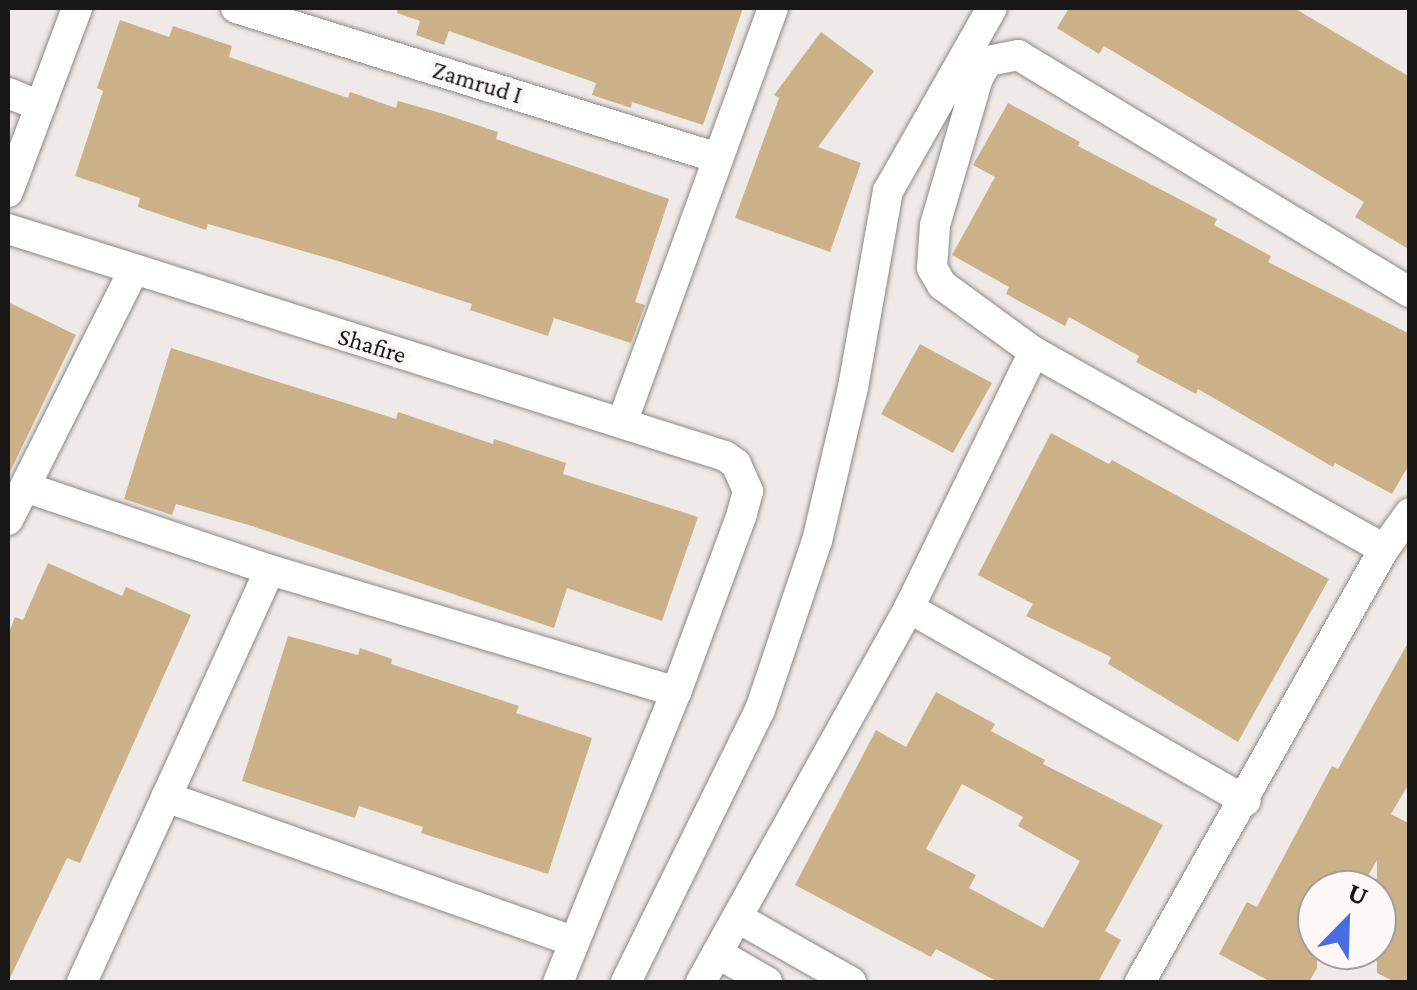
<!DOCTYPE html>
<html>
<head>
<meta charset="utf-8">
<style>
  body { margin:0 }
  #map { position:relative; width:1417px; height:990px; overflow:hidden; background:#efeae8; font-family:"Crimson Pro",serif }
  div>[style] { position:absolute }
  .building>* { inset:0; background:#cbb188 }
  .roads { filter:drop-shadow(0 0 2px #8c8785) drop-shadow(0 0 2px #8c8785) }
  .street>* { height:30px; margin:-15px; padding:0 15px; transform-origin:15px; border-radius:15px; background:#fff }
  span { translate:-50% -50%; white-space:nowrap; text-align:center; line-height:1.15; -webkit-text-stroke:10px #fdf8f5; paint-order:stroke }
  .street-label { font-size:25px; color:#191716 }
  .frame { position:absolute; inset:0; border:10px solid #191716; pointer-events:none }
  .north { position:absolute; left:1297px; top:870px; width:100px; height:100px; box-sizing:border-box; background:#fdf8f5; border:2px solid #a29e9c; border-radius:50%; rotate:23deg; font-size:28px; font-weight:700; line-height:40px; text-align:center; color:#191716 }
  .north::after { content:''; display:block; margin:auto; width:35px; height:45px; background:#4b6ce0; clip-path:polygon(50% 0,100% 100%,50% 72%,0 100%) }
</style>
</head>
<body>
<div id="map">
  <div class="building">
    <i style="clip-path:polygon(398px 8px,743px 8px,703px 125px,632px 102px,631px 108px,592px 95px,596px 83px,449px 31px,444px 45px,416px 35px,420px 21px,397px 13px)"></i>
    <i style="clip-path:polygon(1069px 8px,1294px 8px,1410px 77px,1410px 250px,1355px 217px,1364px 202px,1104px 46px,1099px 54px,1057px 28px)"></i>
    <i style="clip-path:polygon(120px 20px,169px 37px,173px 26px,232px 46px,229px 57px,348px 98px,350px 92px,396px 108px,398px 101px,441px 113px,498px 132px,496px 139px,669px 199px,635px 302px,645px 305px,631px 343px,554px 318px,548px 336px,470px 310px,472px 304px,338px 261px,208px 224px,206px 230px,138px 207px,140px 198px,75px 176px,103px 91px,97px 88px)"></i>
    <i style="clip-path:polygon(821px 32px,874px 71px,818px 147px,861px 163px,830px 252px,735px 218px,779px 98px,774px 95px)"></i>
    <i style="clip-path:polygon(1008px 103px,1080px 142px,1078px 146px,1217px 219px,1214px 225px,1271px 256px,1268px 262px,1410px 334px,1410px 463px,1392px 494px,1335px 463px,1333px 467px,1198px 389px,1196px 394px,1136px 362px,1139px 356px,1069px 317px,1065px 326px,1006px 294px,1009px 287px,952px 255px,995px 177px,973px 165px)"></i>
    <i style="clip-path:polygon(8px 302px,76px 335px,8px 476px)"></i>
    <i style="clip-path:polygon(920px 344px,992px 383px,953px 453px,881px 414px)"></i>
    <i style="clip-path:polygon(171px 348px,396px 419px,398px 412px,493px 444px,494px 439px,566px 463px,563px 474px,698px 517px,662px 621px,567px 588px,554px 628px,252px 526px,176px 504px,172px 515px,124px 499px)"></i>
    <i style="clip-path:polygon(1051px 433px,1109px 464px,1112px 460px,1329px 579px,1238px 742px,1108px 664px,1111px 657px,1026px 616px,1033px 604px,978px 575px)"></i>
    <i style="clip-path:polygon(48px 563px,122px 596px,126px 587px,191px 615px,80px 863px,67px 858px,8px 982px,8px 635px,15px 617px,23px 620px)"></i>
    <i style="clip-path:polygon(288px 636px,358px 655px,360px 648px,392px 659px,391px 664px,519px 706px,516px 713px,592px 738px,548px 874px,421px 833px,423px 827px,359px 806px,355px 818px,242px 781px)"></i>
    <i style="clip-path:polygon(1410px 639px,1410px 782px,1391px 814px,1410px 824px,1410px 982px,1395px 982px,1377px 973px,1377px 860px,1360px 890px,1317px 890px,1317px 968px,1309px 982px,1271px 982px,1219px 954px,1247px 902px,1257px 907px,1332px 766px,1338px 769px)"></i>
    <i style="clip-path:polygon(evenodd,936px 692px,995px 724px,991px 731px,1045px 760px,1043px 764px,1163px 825px,1105px 931px,1121px 940px,1098px 982px,998px 982px,936px 949px,931px 957px,795px 885px,876px 730px,906px 747px,936px 692px,962px 784px,1023px 817px,1018px 826px,1080px 861px,1043px 928px,969px 888px,976px 875px,926px 849px,962px 784px)"></i>
  </div>
  <div class="roads">
    <div class="street">
      <i style="left:236px;top:8px;width:505px;rotate:17.29deg"></i>
      <i style="left:8px;top:93px;width:35px;rotate:22deg"></i>
      <i style="left:8px;top:192px;width:197px;rotate:-69.4deg"></i>
      <i style="left:8px;top:229px;width:752px;rotate:17.57deg"></i>
      <i style="left:725px;top:456px;width:14px;rotate:36deg"></i>
      <i style="left:736px;top:464px;width:30px;rotate:66deg"></i>
      <i style="left:748px;top:491px;width:24px;rotate:105deg"></i>
      <i style="left:742px;top:514px;width:190px;rotate:110.3deg"></i>
      <i style="left:676px;top:692px;width:313px;rotate:112.1deg"></i>
      <i style="left:622px;top:423px;width:442px;rotate:-70deg"></i>
      <i style="left:25px;top:487px;width:259px;rotate:18.7deg"></i>
      <i style="left:270px;top:570px;width:424px;rotate:16.7deg"></i>
      <i style="left:8px;top:520px;width:278px;rotate:-63.3deg"></i>
      <i style="left:1384px;top:549px;width:402px;rotate:-150.6deg"></i>
      <i style="left:1034px;top:352px;width:114px;rotate:-143.9deg"></i>
      <i style="left:942px;top:285px;width:20px;rotate:-120deg"></i>
      <i style="left:932px;top:268px;width:43px;rotate:-86deg"></i>
      <i style="left:935px;top:225px;width:153px;rotate:-73.7deg"></i>
      <i style="left:978px;top:78px;width:20px;rotate:-60deg"></i>
      <i style="left:988px;top:61px;width:31px;rotate:-11deg"></i>
      <i style="left:1018px;top:55px;width:458px;rotate:31.2deg"></i>
      <i style="left:909px;top:608px;width:388px;rotate:29.8deg"></i>
      <i style="left:166px;top:797px;width:431px;rotate:19.5deg"></i>
      <i style="left:738px;top:918px;width:130px;rotate:29.5deg"></i>
      <i style="left:717px;top:953px;width:58px;rotate:30.1deg"></i>
      <i style="left:82px;top:982px;width:453px;rotate:-65.5deg"></i>
      <i style="left:626px;top:982px;width:303px;rotate:-63.8deg"></i>
      <i style="left:760px;top:710px;width:178px;rotate:-71.4deg"></i>
      <i style="left:817px;top:541px;width:158px;rotate:-76.8deg"></i>
      <i style="left:853px;top:387px;width:199px;rotate:-79.9deg"></i>
      <i style="left:888px;top:191px;width:210px;rotate:-60.4deg"></i>
      <i style="left:701px;top:982px;width:428px;rotate:-60.9deg"></i>
      <i style="left:909px;top:608px;width:285px;rotate:-64deg"></i>
      <i style="left:1140px;top:982px;width:497px;rotate:-60.6deg"></i>
      <i style="left:1384px;top:549px;width:44px;rotate:-54.2deg"></i>
    </div>
  </div>
  <div class="street-label">
    <span style="left:477px;top:83px;rotate:17deg">Zamrud I</span>
    <span style="left:372px;top:346px;rotate:17deg">Shafire</span>
  </div>
  <div class="frame"></div>
  <div class="north">U</div>
</div>
</body>
</html>
